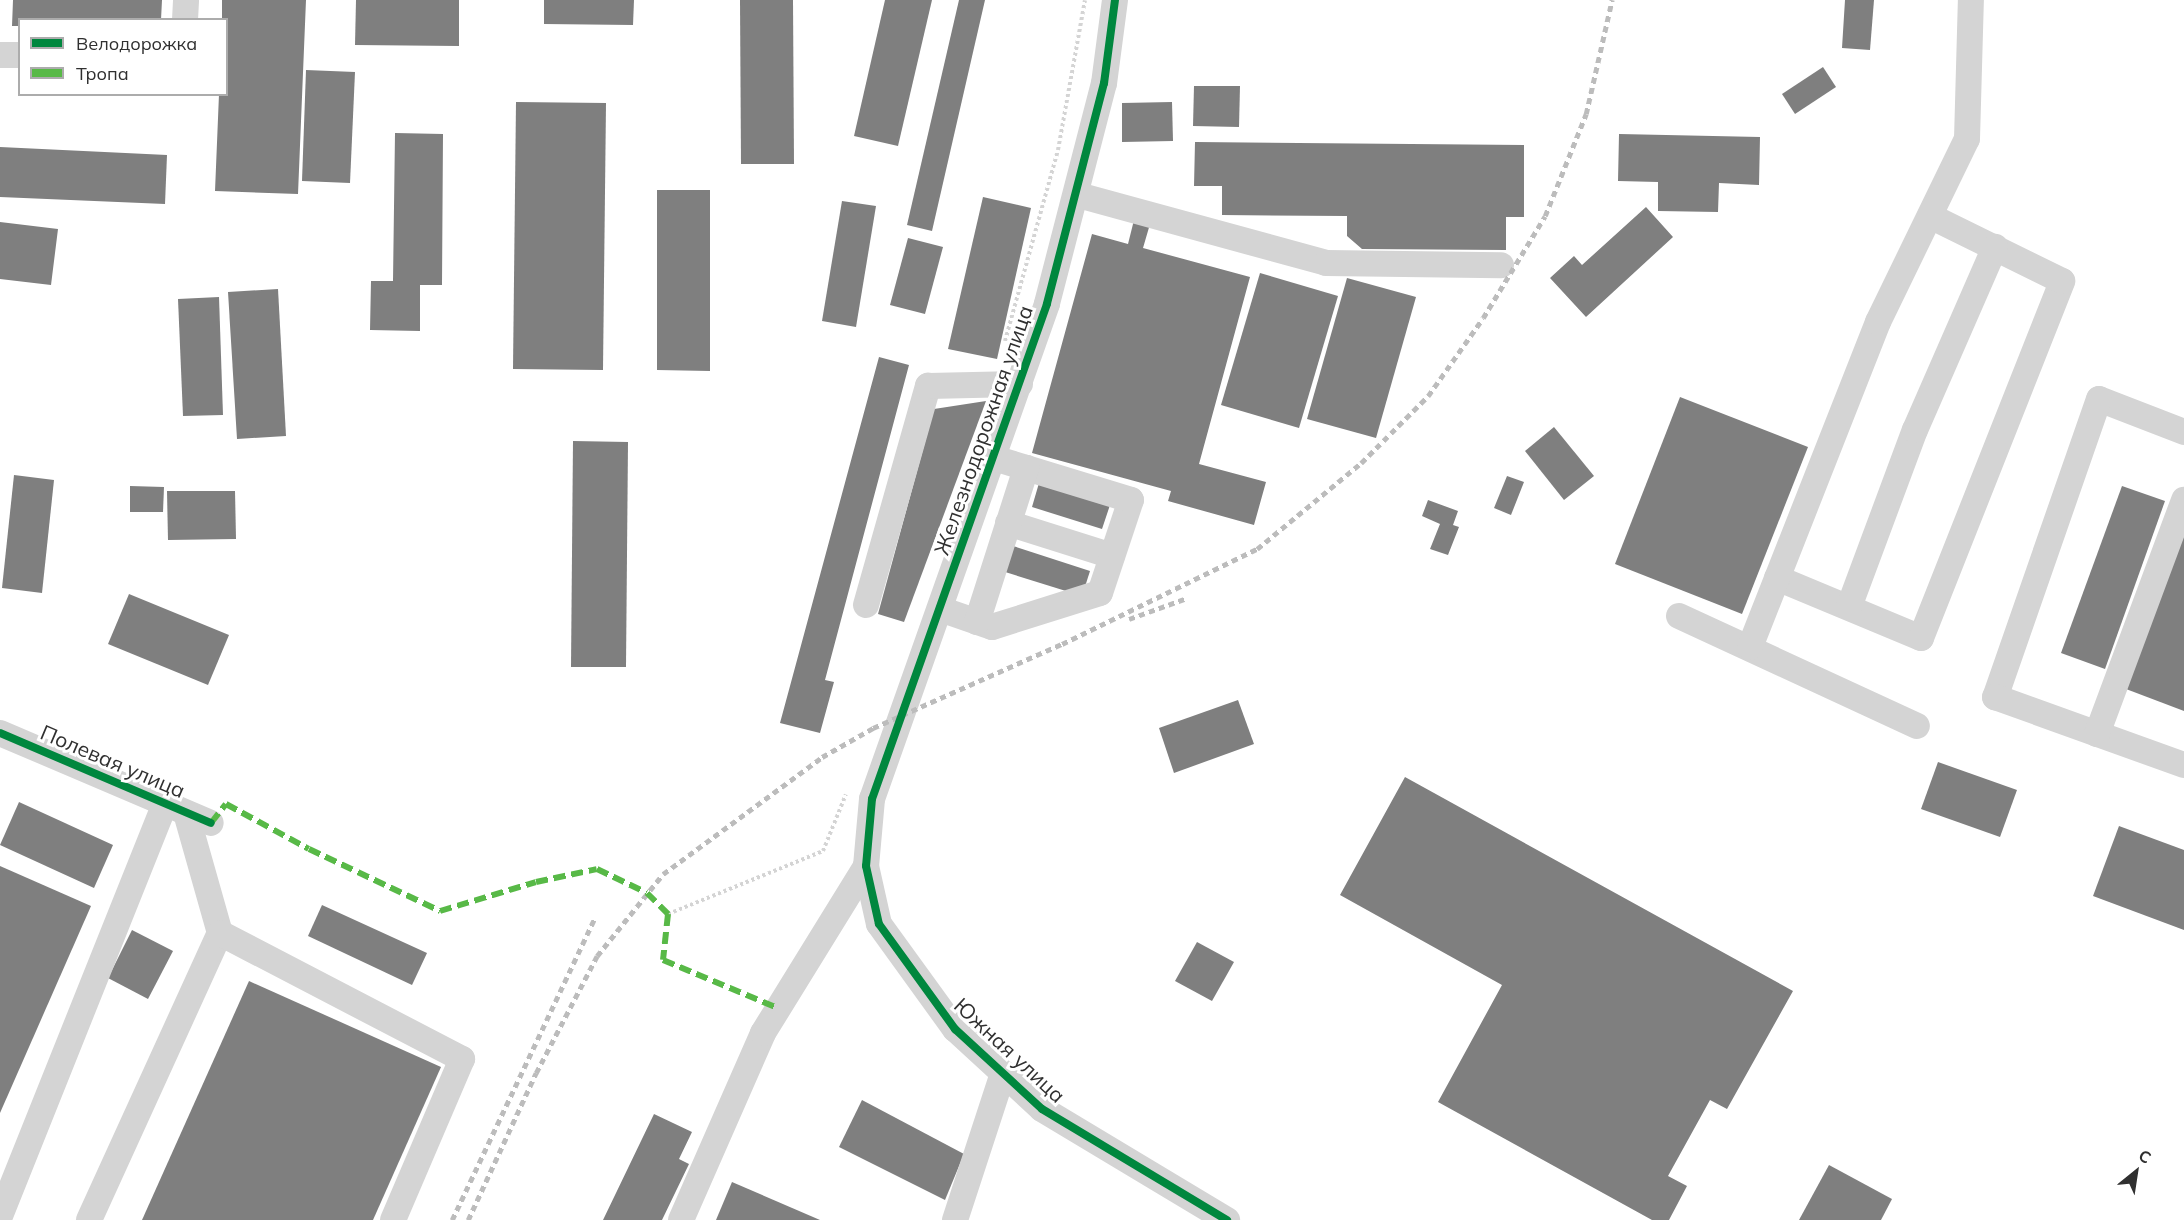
<!DOCTYPE html>
<html>
<head>
<meta charset="utf-8">
<style>
  body { margin:0 }
  #map { position:relative; width:2184px; height:1220px; overflow:hidden; background:#fff; font-family:Mulish,sans-serif }
  div>[style] { position:absolute }
  .building>* { inset:0; background:#7f7f7f }
  .path>* { height:4px; margin-top:-2px; transform-origin:0; background:repeating-linear-gradient(90deg,#d4d4d4 0 3px,transparent 0 6px) }
  .minor>* { height:26px; margin:-13px; padding:0 13px; transform-origin:13px; border-radius:13px; background:#d4d4d4 }
  .rail>* { height:4.5px; margin-top:-2.25px; transform-origin:0; background:repeating-linear-gradient(90deg,#bcbcbc 0 6px,transparent 0 10.5px) }
  .quiet>* { height:6px; margin-top:-3px; transform-origin:0; background:repeating-linear-gradient(90deg,#58b947 0 12px,transparent 0 18px) }
  .cycleway>* { height:8px; margin:-4px; padding:0 4px; transform-origin:4px; border-radius:4px; background:#00873e }
  span { translate:-50% -50%; white-space:nowrap; text-align:center; line-height:1.15; -webkit-text-stroke:6px #fff; paint-order:stroke }
  .street-label { font-size:21px; color:#303030 }
  .legend { position:absolute; left:18px; top:18px; width:210px; height:78px; box-sizing:border-box; background:#fff; border:2px solid #acacac; margin:0; padding:8px 10px; list-style:none; font-size:18px; color:#303030 }
  .legend li { display:flex; align-items:center; gap:12px; height:30px }
  .legend b { width:30px; border:2px solid #acacac }
  .north { position:absolute; left:2106px; top:1142px; width:60px; height:60px; -webkit-text-stroke:4px #fff; paint-order:stroke; rotate:30deg; font-size:16px; font-weight:700; line-height:24px; text-align:center; color:#303030 }
  .north::after { content:''; display:block; margin:auto; width:21px; height:27px; background:#303030; clip-path:polygon(50% 0,100% 100%,50% 72%,0 100%) }
</style>
</head>
<body>
<div id="map">
  <div class="building">
    <i style="clip-path:polygon(13px 0,162px 0,161px 20px,20px 20px,20px 26px,12px 26px)"></i>
    <i style="clip-path:polygon(222px 0,306px 0,298px 194px,215px 191px,219px 94px,226px 94px,226px 20px,222px 20px)"></i>
    <i style="clip-path:polygon(356px 0,459px 0,459px 46px,355px 45px)"></i>
    <i style="clip-path:polygon(544px 0,634px 0,633px 25px,544px 24px)"></i>
    <i style="clip-path:polygon(740px 0,793px 0,794px 164px,741px 164px)"></i>
    <i style="clip-path:polygon(885px 0,932px 0,898px 146px,854px 136px)"></i>
    <i style="clip-path:polygon(959px 0,985px 0,932px 231px,907px 225px)"></i>
    <i style="clip-path:polygon(1845px 0,1874px 0,1870px 50px,1842px 48px)"></i>
    <i style="clip-path:polygon(1823px 67px,1836px 87px,1795px 114px,1782px 94px)"></i>
    <i style="clip-path:polygon(306px 70px,355px 72px,350px 183px,302px 181px)"></i>
    <i style="clip-path:polygon(1194px 86px,1240px 86px,1239px 127px,1193px 126px)"></i>
    <i style="clip-path:polygon(516px 102px,606px 103px,603px 370px,513px 369px)"></i>
    <i style="clip-path:polygon(1172px 102px,1173px 141px,1122px 142px,1122px 103px)"></i>
    <i style="clip-path:polygon(395px 133px,443px 134px,442px 285px,420px 285px,420px 331px,370px 330px,371px 281px,393px 281px)"></i>
    <i style="clip-path:polygon(1619px 134px,1760px 137px,1759px 185px,1719px 183px,1718px 212px,1658px 211px,1658px 182px,1618px 181px)"></i>
    <i style="clip-path:polygon(1195px 142px,1524px 145px,1524px 217px,1506px 217px,1506px 250px,1362px 249px,1347px 236px,1347px 216px,1222px 215px,1222px 186px,1194px 186px)"></i>
    <i style="clip-path:polygon(0 147px,167px 155px,165px 204px,0 197px)"></i>
    <i style="clip-path:polygon(657px 190px,710px 190px,710px 371px,657px 370px)"></i>
    <i style="clip-path:polygon(983px 197px,1031px 208px,997px 359px,948px 349px)"></i>
    <i style="clip-path:polygon(842px 201px,876px 206px,856px 327px,822px 321px)"></i>
    <i style="clip-path:polygon(1646px 207px,1673px 237px,1586px 317px,1550px 278px,1574px 256px,1582px 265px)"></i>
    <i style="clip-path:polygon(1134px 220px,1150px 224px,1143px 248px,1250px 277px,1199px 464px,1266px 482px,1254px 525px,1168px 501px,1171px 491px,1032px 453px,1092px 234px,1128px 244px)"></i>
    <i style="clip-path:polygon(0 222px,58px 229px,51px 285px,0 279px)"></i>
    <i style="clip-path:polygon(908px 238px,943px 247px,925px 314px,890px 305px)"></i>
    <i style="clip-path:polygon(1260px 273px,1338px 296px,1299px 428px,1221px 405px)"></i>
    <i style="clip-path:polygon(1347px 278px,1416px 297px,1376px 438px,1307px 419px)"></i>
    <i style="clip-path:polygon(278px 289px,286px 436px,237px 439px,228px 292px)"></i>
    <i style="clip-path:polygon(219px 297px,223px 415px,183px 416px,178px 299px)"></i>
    <i style="clip-path:polygon(879px 357px,909px 365px,825px 680px,834px 682px,820px 733px,780px 723px)"></i>
    <i style="clip-path:polygon(1680px 397px,1808px 447px,1742px 614px,1615px 564px)"></i>
    <i style="clip-path:polygon(986px 401px,904px 622px,878px 614px,934px 409px)"></i>
    <i style="clip-path:polygon(1554px 427px,1594px 476px,1564px 500px,1525px 451px)"></i>
    <i style="clip-path:polygon(573px 441px,628px 442px,626px 667px,571px 667px)"></i>
    <i style="clip-path:polygon(14px 475px,54px 480px,42px 593px,2px 588px)"></i>
    <i style="clip-path:polygon(1507px 476px,1524px 482px,1511px 515px,1494px 508px)"></i>
    <i style="clip-path:polygon(1039px 483px,1110px 505px,1102px 529px,1032px 507px)"></i>
    <i style="clip-path:polygon(130px 486px,164px 487px,163px 512px,130px 512px)"></i>
    <i style="clip-path:polygon(2122px 486px,2165px 501px,2105px 669px,2061px 653px)"></i>
    <i style="clip-path:polygon(167px 491px,235px 491px,236px 539px,168px 540px)"></i>
    <i style="clip-path:polygon(1428px 500px,1458px 511px,1453px 525px,1459px 527px,1448px 555px,1430px 549px,1440px 524px,1422px 516px)"></i>
    <i style="clip-path:polygon(2184px 535px,2184px 711px,2126px 689px)"></i>
    <i style="clip-path:polygon(1010px 545px,1090px 571px,1082px 596px,1002px 571px)"></i>
    <i style="clip-path:polygon(129px 594px,229px 635px,208px 685px,108px 644px)"></i>
    <i style="clip-path:polygon(1238px 700px,1254px 744px,1174px 773px,1159px 728px)"></i>
    <i style="clip-path:polygon(1938px 762px,2017px 790px,2000px 837px,1921px 809px)"></i>
    <i style="clip-path:polygon(1405px 777px,1793px 991px,1727px 1109px,1710px 1100px,1668px 1176px,1687px 1186px,1669px 1220px,1652px 1220px,1438px 1102px,1502px 985px,1340px 895px)"></i>
    <i style="clip-path:polygon(19px 802px,113px 845px,94px 888px,0 845px)"></i>
    <i style="clip-path:polygon(2119px 826px,2184px 850px,2184px 930px,2093px 896px)"></i>
    <i style="clip-path:polygon(0 866px,91px 906px,0 1113px)"></i>
    <i style="clip-path:polygon(322px 905px,427px 953px,412px 985px,308px 936px)"></i>
    <i style="clip-path:polygon(132px 930px,173px 951px,148px 999px,108px 978px)"></i>
    <i style="clip-path:polygon(1197px 942px,1234px 962px,1212px 1001px,1175px 981px)"></i>
    <i style="clip-path:polygon(249px 981px,441px 1067px,373px 1220px,142px 1220px)"></i>
    <i style="clip-path:polygon(862px 1100px,964px 1154px,945px 1200px,839px 1147px)"></i>
    <i style="clip-path:polygon(654px 1114px,692px 1132px,679px 1159px,689px 1164px,662px 1220px,603px 1220px)"></i>
    <i style="clip-path:polygon(1829px 1165px,1892px 1199px,1881px 1220px,1799px 1220px)"></i>
    <i style="clip-path:polygon(732px 1182px,820px 1220px,716px 1220px)"></i>
  </div>
  <div class="path">
    <i style="left:1005px;top:341px;width:198px;rotate:-74.5deg"></i>
    <i style="left:1058px;top:150px;width:152px;rotate:-79.8deg"></i>
    <i style="left:668px;top:914px;width:167px;rotate:-22.1deg"></i>
    <i style="left:823px;top:851px;width:61px;rotate:-68deg"></i>
  </div>
  <div class="minor">
    <i style="left:1115px;top:0;width:84px;rotate:97.5deg"></i>
    <i style="left:1104px;top:83px;width:228px;rotate:104.5deg"></i>
    <i style="left:1047px;top:304px;width:525px;rotate:109.47deg"></i>
    <i style="left:872px;top:799px;width:67px;rotate:95.1deg"></i>
    <i style="left:866px;top:866px;width:59px;rotate:77.4deg"></i>
    <i style="left:879px;top:924px;width:130px;rotate:54.1deg"></i>
    <i style="left:955px;top:1029px;width:118px;rotate:42.6deg"></i>
    <i style="left:1042px;top:1109px;width:216px;rotate:31deg"></i>
    <i style="left:185px;top:20px;width:20px;rotate:-87deg"></i>
    <i style="left:0;top:55px;width:20px"></i>
    <i style="left:1078px;top:195px;width:257px;rotate:15.3deg"></i>
    <i style="left:1326px;top:263px;width:175px;rotate:0.7deg"></i>
    <i style="left:2184px;top:432px;width:91px;rotate:-158.8deg"></i>
    <i style="left:2099px;top:399px;width:316px;rotate:109.2deg"></i>
    <i style="left:1995px;top:697px;width:201px;rotate:19.8deg"></i>
    <i style="left:1008px;top:523px;width:109px;rotate:17.6deg"></i>
    <i style="left:1777px;top:578px;width:156px;rotate:22.6deg"></i>
    <i style="left:1921px;top:638px;width:384px;rotate:-68.4deg"></i>
    <i style="left:2062px;top:281px;width:147px;rotate:-153.8deg"></i>
    <i style="left:866px;top:605px;width:228px;rotate:-74.2deg"></i>
    <i style="left:928px;top:386px;width:92px;rotate:-1.2deg"></i>
    <i style="left:1849px;top:607px;width:189px;rotate:-69.6deg"></i>
    <i style="left:1915px;top:430px;width:200px;rotate:-66.4deg"></i>
    <i style="left:940px;top:609px;width:55px;rotate:19.1deg"></i>
    <i style="left:992px;top:627px;width:113px;rotate:-17.5deg"></i>
    <i style="left:1100px;top:593px;width:98px;rotate:-71.6deg"></i>
    <i style="left:1131px;top:500px;width:143px;rotate:-163deg"></i>
    <i style="left:1679px;top:616px;width:262px;rotate:24.8deg"></i>
    <i style="left:977px;top:622px;width:162px;rotate:-72.3deg"></i>
    <i style="left:1750px;top:647px;width:349px;rotate:-68.5deg"></i>
    <i style="left:1878px;top:322px;width:203px;rotate:-64.1deg"></i>
    <i style="left:1967px;top:139px;width:139px;rotate:-88.4deg"></i>
    <i style="left:0;top:733px;width:229px;rotate:23.1deg"></i>
    <i style="left:2097px;top:734px;width:250px;rotate:-69.6deg"></i>
    <i style="left:186px;top:813px;width:125px;rotate:74.2deg"></i>
    <i style="left:0;top:1216px;width:445px;rotate:-68.2deg"></i>
    <i style="left:89px;top:1220px;width:315px;rotate:-65.5deg"></i>
    <i style="left:220px;top:933px;width:273px;rotate:27.5deg"></i>
    <i style="left:462px;top:1059px;width:175px;rotate:113.2deg"></i>
    <i style="left:681px;top:1220px;width:204px;rotate:-66.3deg"></i>
    <i style="left:763px;top:1033px;width:196px;rotate:-58.3deg"></i>
    <i style="left:955px;top:1220px;width:155px;rotate:-71.9deg"></i>
  </div>
  <div class="rail">
    <i style="left:1129px;top:619px;width:62px;rotate:-19.9deg"></i>
    <i style="left:452px;top:1220px;width:333px;rotate:-64.7deg"></i>
    <i style="left:468px;top:1220px;width:162px;rotate:-65.2deg"></i>
    <i style="left:536px;top:1073px;width:132px;rotate:-62.5deg"></i>
    <i style="left:597px;top:956px;width:105px;rotate:-51.2deg"></i>
    <i style="left:663px;top:874px;width:197px;rotate:-36.3deg"></i>
    <i style="left:822px;top:757px;width:59px;rotate:-29.6deg"></i>
    <i style="left:873px;top:728px;width:207px;rotate:-24deg"></i>
    <i style="left:1062px;top:644px;width:217px;rotate:-26deg"></i>
    <i style="left:1257px;top:549px;width:135px;rotate:-39.6deg"></i>
    <i style="left:1361px;top:463px;width:95px;rotate:-45deg"></i>
    <i style="left:1428px;top:396px;width:95px;rotate:-54.8deg"></i>
    <i style="left:1483px;top:318px;width:119px;rotate:-58.7deg"></i>
    <i style="left:1545px;top:216px;width:110px;rotate:-68.1deg"></i>
    <i style="left:1586px;top:114px;width:117px;rotate:-77.2deg"></i>
  </div>
  <div class="quiet">
    <i style="left:211px;top:823px;width:24px;rotate:-52deg"></i>
    <i style="left:226px;top:804px;width:94px;rotate:28.5deg"></i>
    <i style="left:309px;top:849px;width:145px;rotate:25.3deg"></i>
    <i style="left:440px;top:911px;width:100px;rotate:-16.8deg"></i>
    <i style="left:536px;top:882px;width:62px;rotate:-12deg"></i>
    <i style="left:597px;top:869px;width:55px;rotate:25.6deg"></i>
    <i style="left:647px;top:893px;width:30px;rotate:45deg"></i>
    <i style="left:668px;top:914px;width:46px;rotate:96.2deg"></i>
    <i style="left:663px;top:960px;width:125px;rotate:22.7deg"></i>
  </div>
  <div class="cycleway">
    <i style="left:1115px;top:0;width:84px;rotate:97.5deg"></i>
    <i style="left:1104px;top:83px;width:228px;rotate:104.5deg"></i>
    <i style="left:1047px;top:304px;width:525px;rotate:109.47deg"></i>
    <i style="left:872px;top:799px;width:67px;rotate:95.1deg"></i>
    <i style="left:866px;top:866px;width:59px;rotate:77.4deg"></i>
    <i style="left:879px;top:924px;width:130px;rotate:54.1deg"></i>
    <i style="left:955px;top:1029px;width:118px;rotate:42.6deg"></i>
    <i style="left:1042px;top:1109px;width:216px;rotate:31deg"></i>
    <i style="left:0;top:733px;width:229px;rotate:23.1deg"></i>
  </div>
  <div class="street-label">
    <span style="left:983px;top:430px;rotate:-71deg">Железнодорожная улица</span>
    <span style="left:113px;top:761px;rotate:23deg">Полевая улица</span>
    <span style="left:1010px;top:1050px;rotate:43deg">Южная улица</span>
  </div>
  <ul class="legend">
  <li><b style="height:8px;background:#00873e"></b>Велодорожка</li>
  <li><b style="height:8px;background:#58b947"></b>Тропа</li>
  </ul>
  <div class="north">С</div>
</div>
</body>
</html>
